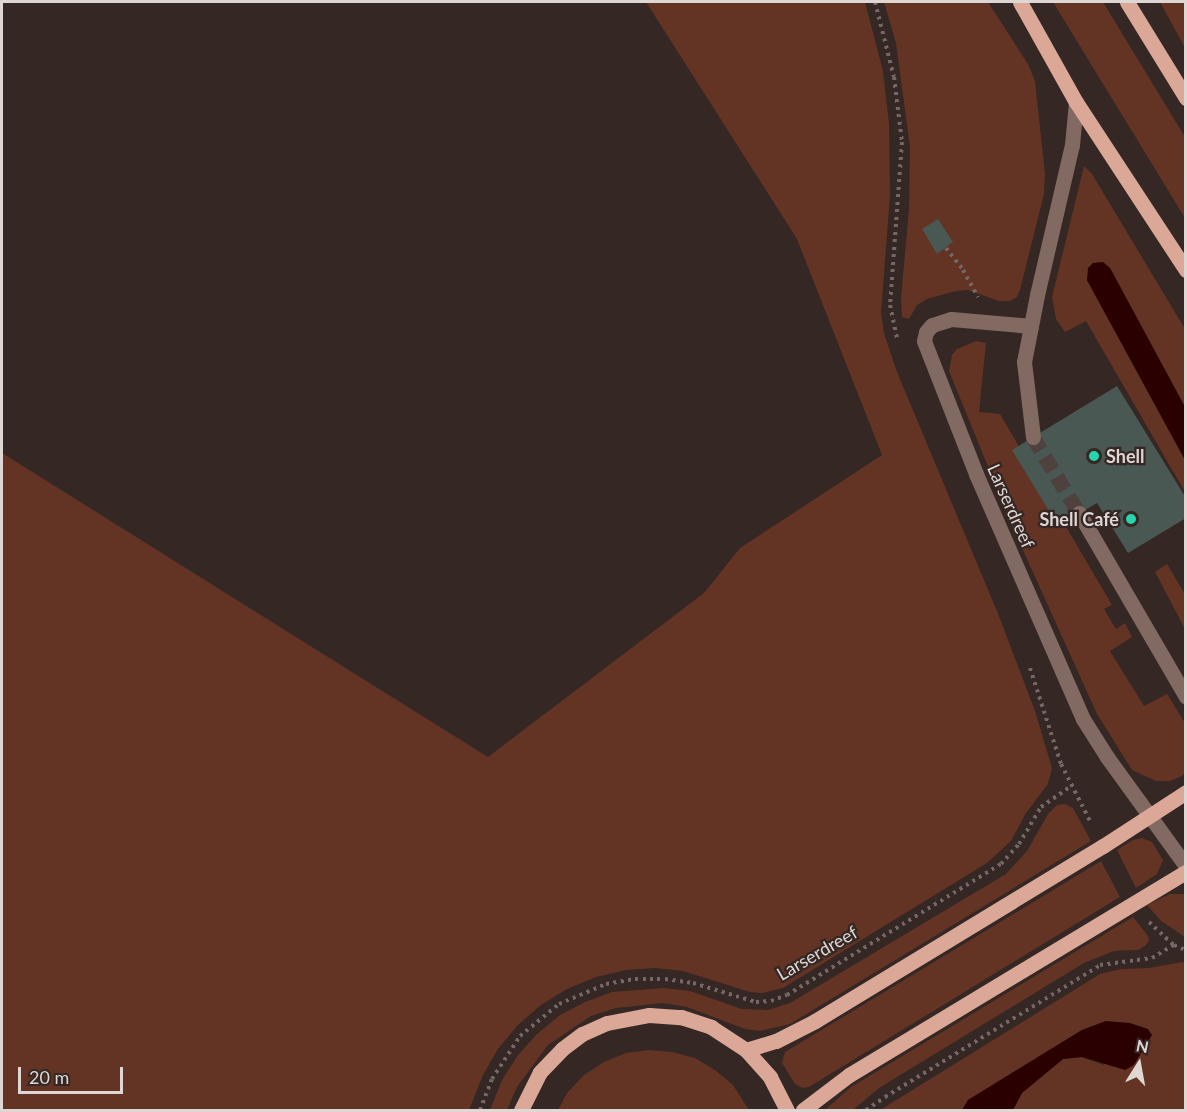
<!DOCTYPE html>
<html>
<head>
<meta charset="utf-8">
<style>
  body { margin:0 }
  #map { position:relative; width:1187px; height:1112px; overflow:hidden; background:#342724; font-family:Lato,sans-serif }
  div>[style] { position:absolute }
  .green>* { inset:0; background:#633324 }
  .water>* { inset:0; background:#2b0100 }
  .building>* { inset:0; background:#495853 }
  .minor-tunnel>* { height:15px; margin-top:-7.5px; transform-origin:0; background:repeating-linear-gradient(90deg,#4e413e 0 15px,transparent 0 23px) }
  .path>* { height:4px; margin-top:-2px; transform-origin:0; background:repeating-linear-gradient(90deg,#736865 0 3px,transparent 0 7.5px) }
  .minor>* { height:15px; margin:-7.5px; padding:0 7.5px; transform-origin:7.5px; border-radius:7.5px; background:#826a62 }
  .major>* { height:15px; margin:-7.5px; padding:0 7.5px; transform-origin:7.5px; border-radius:7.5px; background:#dba898 }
  .dots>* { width:16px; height:16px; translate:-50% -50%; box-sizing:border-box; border:3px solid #342724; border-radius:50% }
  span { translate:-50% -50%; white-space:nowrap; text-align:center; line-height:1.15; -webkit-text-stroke:4.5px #342724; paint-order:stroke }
  .poi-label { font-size:18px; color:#dfd7d4; font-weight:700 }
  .left { translate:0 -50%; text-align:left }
  .right { translate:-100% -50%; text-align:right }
  .street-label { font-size:18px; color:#dfd7d4 }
  .frame { position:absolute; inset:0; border:3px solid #dfd7d4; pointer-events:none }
  .north { position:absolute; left:1109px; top:1034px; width:60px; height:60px; -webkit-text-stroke:4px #342724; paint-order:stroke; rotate:11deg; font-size:16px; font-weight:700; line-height:24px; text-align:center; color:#dfd7d4 }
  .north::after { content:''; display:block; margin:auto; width:21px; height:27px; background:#dfd7d4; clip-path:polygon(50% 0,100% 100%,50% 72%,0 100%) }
  .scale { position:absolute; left:18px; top:1067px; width:105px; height:27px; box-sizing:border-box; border:3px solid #dfd7d4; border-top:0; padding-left:8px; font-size:18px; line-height:21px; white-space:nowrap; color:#dfd7d4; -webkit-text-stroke:4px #342724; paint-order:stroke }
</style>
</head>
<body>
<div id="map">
  <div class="green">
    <i style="clip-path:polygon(646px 2px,865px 2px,883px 71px,889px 124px,890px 195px,881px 313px,884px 333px,897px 372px,999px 616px,1035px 711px,1052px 768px,1048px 784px,1026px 813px,1011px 841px,987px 863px,783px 988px,762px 993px,750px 992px,683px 971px,655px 968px,626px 970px,596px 977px,567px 989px,541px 1005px,518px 1025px,498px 1049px,483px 1075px,469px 1110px,2px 1110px,2px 453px,488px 757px,704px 593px,740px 548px,882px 455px,797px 239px)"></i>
    <i style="clip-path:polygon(884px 2px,988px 2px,1028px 64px,1035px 81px,1045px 174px,1044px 194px,1020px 290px,1017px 297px,1010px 301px,999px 301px,968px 290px,956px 291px,927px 299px,917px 305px,909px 319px,902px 317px,901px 298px,909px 209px,910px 147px,896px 43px)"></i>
    <i style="clip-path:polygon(1053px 2px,1103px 2px,1185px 137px,1185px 218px)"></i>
    <i style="clip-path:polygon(1160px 2px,1185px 2px,1185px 48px)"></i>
    <i style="clip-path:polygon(1084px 166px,1092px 174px,1185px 329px,1185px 407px,1110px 268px,1087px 280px,1185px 460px,1185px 492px,1086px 321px,1065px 332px,1056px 319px,1052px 297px)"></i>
    <i style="clip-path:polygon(976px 341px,986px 343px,979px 412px,1000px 414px,1112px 605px,1104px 609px,1116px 629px,1125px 623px,1132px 637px,1110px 651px,1144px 706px,1167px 694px,1185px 723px,1185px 773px,1182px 776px,1170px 781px,1156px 781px,1132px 770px,1097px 714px,1013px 528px,949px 371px,952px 355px,957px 349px)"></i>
    <i style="clip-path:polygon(1167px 564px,1185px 594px,1185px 629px,1155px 572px)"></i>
    <i style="clip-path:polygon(1065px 804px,1073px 808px,1091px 841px,790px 1024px,760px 1031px,745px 1029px,687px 1007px,663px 1003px,616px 1008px,591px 1016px,548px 1045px,517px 1087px,507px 1110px,490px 1110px,502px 1080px,518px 1055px,537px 1034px,560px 1015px,585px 1002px,612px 992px,664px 988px,690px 991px,742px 1009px,768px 1010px,790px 1003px,1006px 874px,1027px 851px,1048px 814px,1057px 805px)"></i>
    <i style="clip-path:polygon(1142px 838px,1152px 842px,1163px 860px,1157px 874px,1136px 888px,1117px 850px,1133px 840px)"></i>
    <i style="clip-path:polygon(1101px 861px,1120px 897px,809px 1087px,802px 1088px,795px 1084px,782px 1063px,785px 1052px)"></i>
    <i style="clip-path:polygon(1170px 894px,1185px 894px,1185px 937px,1161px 921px,1147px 905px)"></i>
    <i style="clip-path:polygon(1133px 917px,1148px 936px,1149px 941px,1145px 946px,1138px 950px,1114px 951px,1084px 963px,879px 1088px,853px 1110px,825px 1110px,851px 1087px)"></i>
    <i style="clip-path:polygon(1182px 962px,1185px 963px,1185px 1110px,1013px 1110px,1022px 1093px,1063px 1059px,1082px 1057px,1104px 1065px,1106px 1021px,1082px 1030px,968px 1100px,962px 1110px,880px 1110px,1100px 974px,1121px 969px,1149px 968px)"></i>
    <i style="clip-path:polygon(649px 1050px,672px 1052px,695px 1058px,715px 1070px,733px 1085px,749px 1110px,558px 1110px,567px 1093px,584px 1075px,604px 1062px,626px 1053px)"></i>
  </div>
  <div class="water">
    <i style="clip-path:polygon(1103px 262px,1110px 268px,1185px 407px,1185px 460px,1087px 280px,1088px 268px,1093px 263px)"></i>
    <i style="clip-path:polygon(1106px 1021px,1130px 1023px,1148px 1029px,1152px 1035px,1134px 1065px,1125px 1070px,1082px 1057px,1063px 1059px,1022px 1093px,1013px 1110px,962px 1110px,968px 1100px,1082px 1030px)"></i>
  </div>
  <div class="building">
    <i style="clip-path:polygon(938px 219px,953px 242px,937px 254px,922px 229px)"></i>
    <i style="clip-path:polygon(1117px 386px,1186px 498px,1186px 518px,1128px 553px,1097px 503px,1058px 526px,1012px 450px)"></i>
  </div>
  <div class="minor-tunnel">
    <i style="left:1033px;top:437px;width:89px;rotate:58.8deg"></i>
  </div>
  <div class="path">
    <i style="left:875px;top:2px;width:77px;rotate:75.8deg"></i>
    <i style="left:894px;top:77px;width:65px;rotate:83deg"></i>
    <i style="left:902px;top:142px;width:163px;rotate:94.2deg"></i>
    <i style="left:890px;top:305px;width:35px;rotate:78deg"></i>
    <i style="left:946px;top:248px;width:28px;rotate:52deg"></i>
    <i style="left:963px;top:270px;width:31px;rotate:61deg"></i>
    <i style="left:1030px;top:668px;width:101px;rotate:72.1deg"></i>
    <i style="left:1061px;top:764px;width:66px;rotate:63deg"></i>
    <i style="left:1149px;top:922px;width:34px;rotate:43deg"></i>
    <i style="left:1174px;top:945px;width:13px;rotate:23deg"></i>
    <i style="left:480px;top:1110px;width:33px;rotate:-69deg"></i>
    <i style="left:492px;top:1079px;width:51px;rotate:-56.9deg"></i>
    <i style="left:520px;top:1036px;width:50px;rotate:-39.4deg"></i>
    <i style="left:559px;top:1004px;width:51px;rotate:-23.1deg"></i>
    <i style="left:606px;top:984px;width:29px;rotate:-10deg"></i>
    <i style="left:635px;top:979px;width:30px"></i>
    <i style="left:665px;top:979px;width:28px;rotate:8deg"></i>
    <i style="left:693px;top:983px;width:66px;rotate:16.8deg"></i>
    <i style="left:756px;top:1002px;width:15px;rotate:-4deg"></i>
    <i style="left:771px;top:1001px;width:17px;rotate:-21deg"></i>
    <i style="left:787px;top:995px;width:251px;rotate:-31.5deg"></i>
    <i style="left:1001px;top:864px;width:27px;rotate:-48deg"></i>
    <i style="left:1019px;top:844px;width:43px;rotate:-59.3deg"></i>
    <i style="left:1041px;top:807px;width:37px;rotate:-35deg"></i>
    <i style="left:866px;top:1110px;width:23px;rotate:-34deg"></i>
    <i style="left:885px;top:1097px;width:252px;rotate:-31.5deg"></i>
    <i style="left:1100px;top:965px;width:52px;rotate:-7.7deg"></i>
    <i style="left:1152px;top:958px;width:26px;rotate:-31deg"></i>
  </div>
  <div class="minor">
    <i style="left:1031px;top:326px;width:80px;rotate:-175deg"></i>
    <i style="left:951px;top:319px;width:20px;rotate:162deg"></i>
    <i style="left:932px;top:325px;width:9px;rotate:131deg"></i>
    <i style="left:926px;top:332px;width:9px;rotate:103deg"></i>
    <i style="left:924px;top:341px;width:143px;rotate:68.6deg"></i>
    <i style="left:976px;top:474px;width:267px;rotate:66.4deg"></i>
    <i style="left:1083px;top:719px;width:45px;rotate:57.7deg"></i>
    <i style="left:1107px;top:757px;width:135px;rotate:54.1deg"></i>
    <i style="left:1033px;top:437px;width:76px;rotate:-96.8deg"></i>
    <i style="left:1024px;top:362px;width:68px;rotate:-79deg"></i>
    <i style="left:1037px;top:295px;width:154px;rotate:-76.9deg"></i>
    <i style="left:1072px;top:145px;width:43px;rotate:-84.7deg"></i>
    <i style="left:1079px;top:513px;width:213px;rotate:59.8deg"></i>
  </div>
  <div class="major">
    <i style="left:1020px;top:2px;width:115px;rotate:60.8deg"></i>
    <i style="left:1076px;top:102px;width:201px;rotate:56.8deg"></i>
    <i style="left:1127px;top:2px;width:113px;rotate:58.4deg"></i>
    <i style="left:746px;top:1050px;width:31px;rotate:-17deg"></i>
    <i style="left:776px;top:1041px;width:44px;rotate:-27.1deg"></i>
    <i style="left:815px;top:1021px;width:337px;rotate:-31.3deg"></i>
    <i style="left:1103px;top:846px;width:99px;rotate:-33deg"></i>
    <i style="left:521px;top:1110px;width:42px;rotate:-63.4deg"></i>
    <i style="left:540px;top:1072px;width:32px;rotate:-46deg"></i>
    <i style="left:562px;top:1049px;width:25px;rotate:-37deg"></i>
    <i style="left:582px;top:1034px;width:27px;rotate:-24deg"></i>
    <i style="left:607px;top:1023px;width:43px;rotate:-10.8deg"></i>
    <i style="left:649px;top:1015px;width:32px;rotate:4deg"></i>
    <i style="left:681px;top:1017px;width:32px;rotate:18deg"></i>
    <i style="left:711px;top:1027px;width:42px;rotate:33.3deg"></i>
    <i style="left:746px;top:1050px;width:36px;rotate:48deg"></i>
    <i style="left:770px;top:1077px;width:37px;rotate:63deg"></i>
    <i style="left:803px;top:1110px;width:58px;rotate:-37.3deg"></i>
    <i style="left:849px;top:1075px;width:393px;rotate:-31.1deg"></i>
  </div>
  <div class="dots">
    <i style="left:1094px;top:456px;background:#24d5ae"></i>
    <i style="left:1131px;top:519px;background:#24d5ae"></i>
  </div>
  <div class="poi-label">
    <span class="left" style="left:1106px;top:456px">Shell</span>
    <span class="right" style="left:1119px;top:519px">Shell Café</span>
  </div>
  <div class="street-label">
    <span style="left:1011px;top:506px;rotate:66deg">Larserdreef</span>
    <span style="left:817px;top:953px;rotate:-30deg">Larserdreef</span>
  </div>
  <div class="frame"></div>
  <div class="north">N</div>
  <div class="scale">20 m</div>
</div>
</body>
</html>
